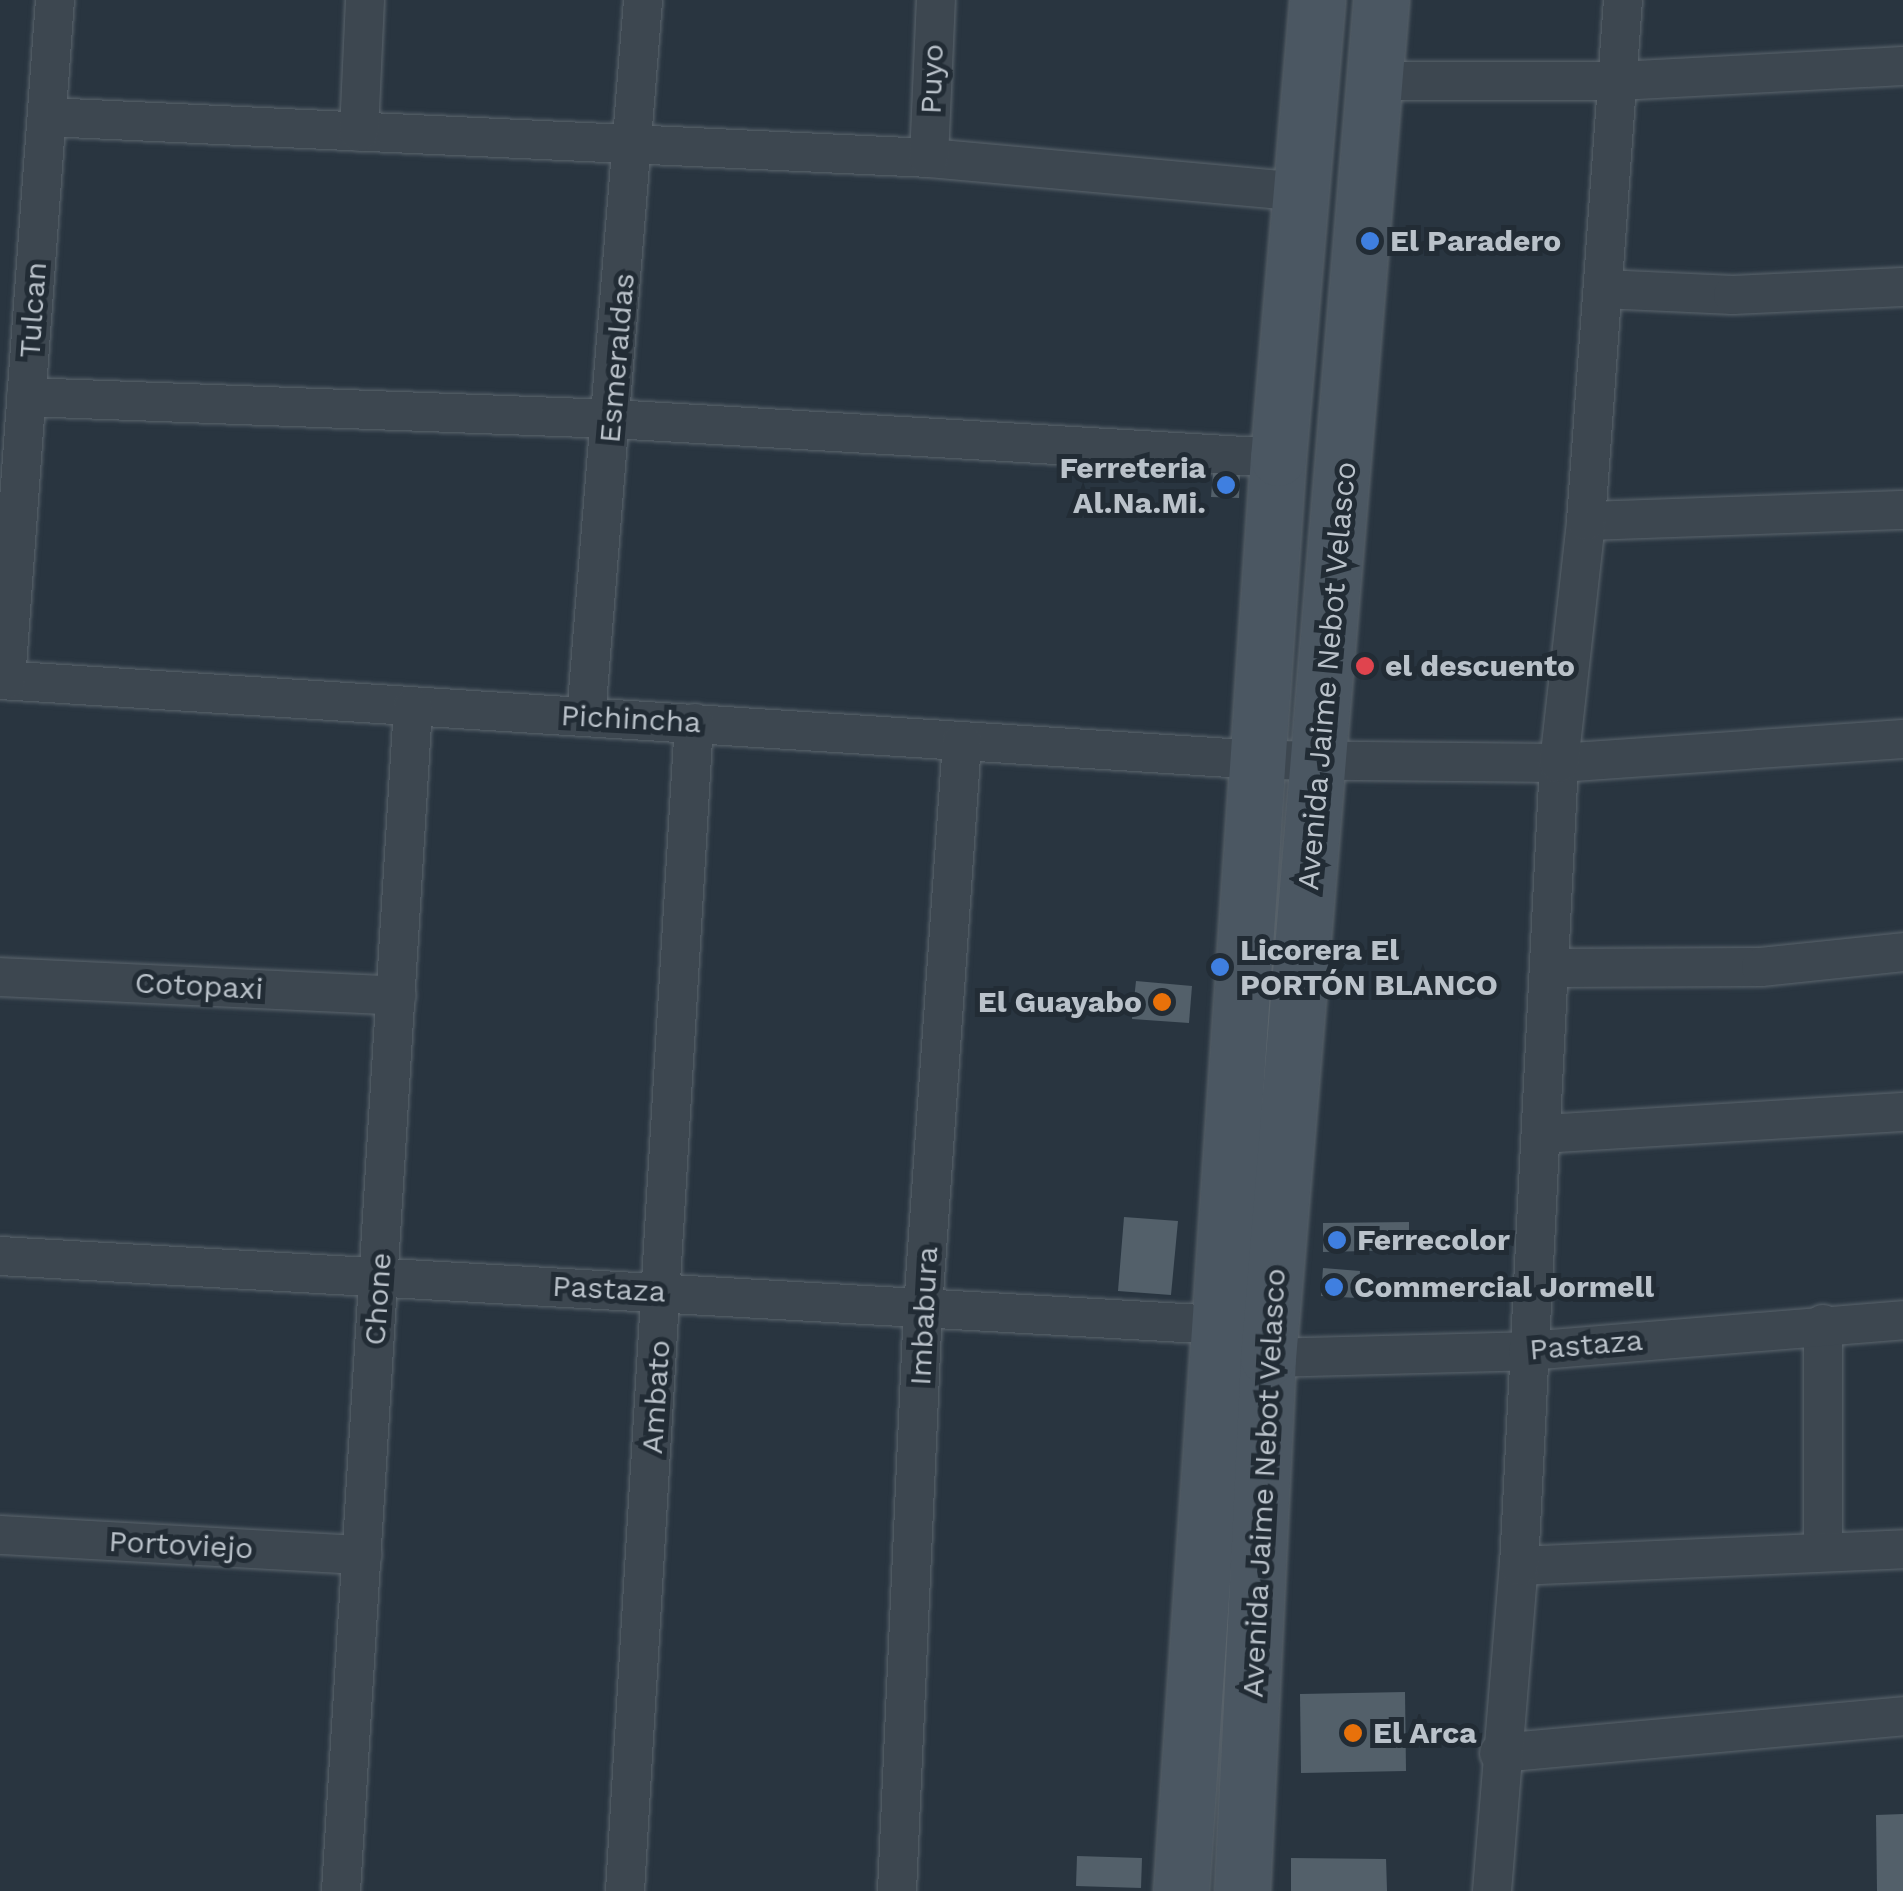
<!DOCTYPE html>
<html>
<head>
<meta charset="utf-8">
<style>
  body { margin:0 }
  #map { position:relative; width:1903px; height:1891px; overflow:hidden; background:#293540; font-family:"Work Sans",sans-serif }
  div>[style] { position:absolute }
  .building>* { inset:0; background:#53606a }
  .roads { filter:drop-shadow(0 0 2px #5b656d) drop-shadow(0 0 2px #5b656d) }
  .minor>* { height:38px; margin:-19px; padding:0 19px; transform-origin:19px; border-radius:19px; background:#3d4750 }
  .secondary>* { height:55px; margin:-27.5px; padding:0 27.5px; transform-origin:27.5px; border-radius:27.5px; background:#4b5762 }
  .dots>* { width:28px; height:28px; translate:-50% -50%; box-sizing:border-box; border:5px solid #222c35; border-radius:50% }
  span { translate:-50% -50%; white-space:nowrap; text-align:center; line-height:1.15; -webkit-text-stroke:10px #222c35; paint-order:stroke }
  .street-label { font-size:30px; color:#bac2ca }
  .poi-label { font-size:30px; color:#bac2ca; font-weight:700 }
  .left { translate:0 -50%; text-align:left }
  .right { translate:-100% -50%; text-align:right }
</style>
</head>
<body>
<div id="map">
  <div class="building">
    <i style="clip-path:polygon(1213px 473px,1240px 474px,1239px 498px,1211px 497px)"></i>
    <i style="clip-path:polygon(1136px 981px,1192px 986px,1189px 1023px,1132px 1019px)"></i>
    <i style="clip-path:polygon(1124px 1217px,1178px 1221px,1171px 1295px,1118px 1291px)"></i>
    <i style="clip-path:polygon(1409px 1222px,1409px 1250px,1323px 1252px,1323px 1223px)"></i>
    <i style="clip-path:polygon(1323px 1268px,1360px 1271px,1358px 1298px,1321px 1296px)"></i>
    <i style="clip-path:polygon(1405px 1692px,1406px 1771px,1301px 1773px,1300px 1694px)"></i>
    <i style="clip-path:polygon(1903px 1814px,1903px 1891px,1877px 1891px,1876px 1815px)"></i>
    <i style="clip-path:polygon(1077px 1856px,1142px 1858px,1141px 1888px,1076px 1886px)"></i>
    <i style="clip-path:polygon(1291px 1858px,1386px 1859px,1387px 1891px,1291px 1891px)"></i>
  </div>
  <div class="roads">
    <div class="minor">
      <i style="left:1376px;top:81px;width:242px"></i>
      <i style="left:1618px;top:81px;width:285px;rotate:-3deg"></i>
      <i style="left:47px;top:117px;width:883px;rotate:2.66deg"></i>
      <i style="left:929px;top:158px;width:377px;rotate:5.2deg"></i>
      <i style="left:359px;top:132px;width:132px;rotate:-87.4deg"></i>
      <i style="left:929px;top:158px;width:158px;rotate:-87.5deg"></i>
      <i style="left:1603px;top:289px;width:130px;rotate:2.6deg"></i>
      <i style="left:1733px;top:295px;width:170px;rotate:-2.7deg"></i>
      <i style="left:26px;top:397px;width:586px;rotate:2.15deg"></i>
      <i style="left:612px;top:419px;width:667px;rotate:3.35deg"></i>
      <i style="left:1586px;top:521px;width:317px;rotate:-2deg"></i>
      <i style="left:0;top:680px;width:1264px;rotate:3.63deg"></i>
      <i style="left:1261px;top:760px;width:298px;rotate:0.6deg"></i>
      <i style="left:1559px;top:763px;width:345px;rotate:-4deg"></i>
      <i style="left:6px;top:680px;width:682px;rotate:-85.88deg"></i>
      <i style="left:586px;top:717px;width:719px;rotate:-85.45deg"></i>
      <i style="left:1550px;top:968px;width:211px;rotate:-0.3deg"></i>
      <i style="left:1761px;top:967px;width:143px;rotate:-6deg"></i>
      <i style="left:0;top:977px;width:397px;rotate:2.7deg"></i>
      <i style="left:1543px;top:1134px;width:361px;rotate:-3.5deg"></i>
      <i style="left:0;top:1256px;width:1220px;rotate:3.24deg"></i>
      <i style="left:1823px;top:1324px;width:227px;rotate:90deg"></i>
      <i style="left:1268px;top:1358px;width:260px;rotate:-1.5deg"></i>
      <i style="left:1528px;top:1351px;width:376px;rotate:-4.7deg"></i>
      <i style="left:0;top:1535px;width:363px;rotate:3.2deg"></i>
      <i style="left:1519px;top:1566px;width:384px;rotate:-2.5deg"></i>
      <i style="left:1499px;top:1753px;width:406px;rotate:-5.2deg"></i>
      <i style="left:341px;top:1891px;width:1186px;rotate:-86.52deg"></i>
      <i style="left:625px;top:1891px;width:1170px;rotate:-86.62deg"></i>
      <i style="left:897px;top:1891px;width:584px;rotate:-87.45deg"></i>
      <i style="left:923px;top:1308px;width:567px;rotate:-86.06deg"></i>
      <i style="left:1492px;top:1891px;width:326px;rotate:-85.3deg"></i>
      <i style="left:1519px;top:1566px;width:804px;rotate:-87.15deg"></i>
      <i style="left:1559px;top:763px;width:244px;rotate:-83.6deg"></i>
      <i style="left:1586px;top:521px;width:522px;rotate:-85.94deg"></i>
    </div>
    <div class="secondary">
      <i style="left:1181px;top:1891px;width:1436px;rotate:-86.13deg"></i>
      <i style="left:1278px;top:458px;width:460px;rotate:-85.1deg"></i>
      <i style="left:1242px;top:1891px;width:534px;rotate:-87.21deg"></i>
      <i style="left:1268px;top:1358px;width:1363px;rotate:-85.24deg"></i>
    </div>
  </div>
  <div class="dots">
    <i style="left:1370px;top:241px;background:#3f7fe0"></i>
    <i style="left:1226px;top:485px;background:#3f7fe0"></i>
    <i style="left:1365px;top:666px;background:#e0444e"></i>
    <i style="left:1220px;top:967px;background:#3f7fe0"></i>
    <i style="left:1162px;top:1002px;background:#e8710a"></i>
    <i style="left:1337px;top:1240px;background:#3f7fe0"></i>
    <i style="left:1334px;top:1287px;background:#3f7fe0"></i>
    <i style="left:1353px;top:1733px;background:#e8710a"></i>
  </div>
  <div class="street-label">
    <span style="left:932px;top:79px;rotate:-88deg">Puyo</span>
    <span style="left:33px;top:310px;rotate:-86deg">Tulcan</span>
    <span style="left:617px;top:358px;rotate:-85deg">Esmeraldas</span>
    <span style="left:1327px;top:676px;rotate:-85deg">Avenida Jaime Nebot Velasco</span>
    <span style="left:631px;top:719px;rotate:3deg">Pichincha</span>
    <span style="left:199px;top:986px;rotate:3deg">Cotopaxi</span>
    <span style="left:609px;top:1289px;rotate:3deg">Pastaza</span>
    <span style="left:378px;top:1299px;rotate:-86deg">Chone</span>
    <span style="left:924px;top:1316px;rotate:-87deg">Imbabura</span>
    <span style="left:1586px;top:1345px;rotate:-5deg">Pastaza</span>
    <span style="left:656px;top:1397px;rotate:-86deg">Ambato</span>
    <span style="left:1264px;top:1483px;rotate:-87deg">Avenida Jaime Nebot Velasco</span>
    <span style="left:181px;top:1545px;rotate:3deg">Portoviejo</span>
  </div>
  <div class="poi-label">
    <span class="left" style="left:1390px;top:241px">El Paradero</span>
    <span class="right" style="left:1206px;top:485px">Ferreteria<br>Al.Na.Mi.</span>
    <span class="left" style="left:1385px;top:666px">el descuento</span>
    <span class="left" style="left:1240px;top:967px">Licorera El<br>PORTÓN BLANCO</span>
    <span class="right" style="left:1142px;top:1002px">El Guayabo</span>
    <span class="left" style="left:1357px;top:1240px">Ferrecolor</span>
    <span class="left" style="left:1354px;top:1287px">Commercial Jormell</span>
    <span class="left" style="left:1373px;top:1733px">El Arca</span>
  </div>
</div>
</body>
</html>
